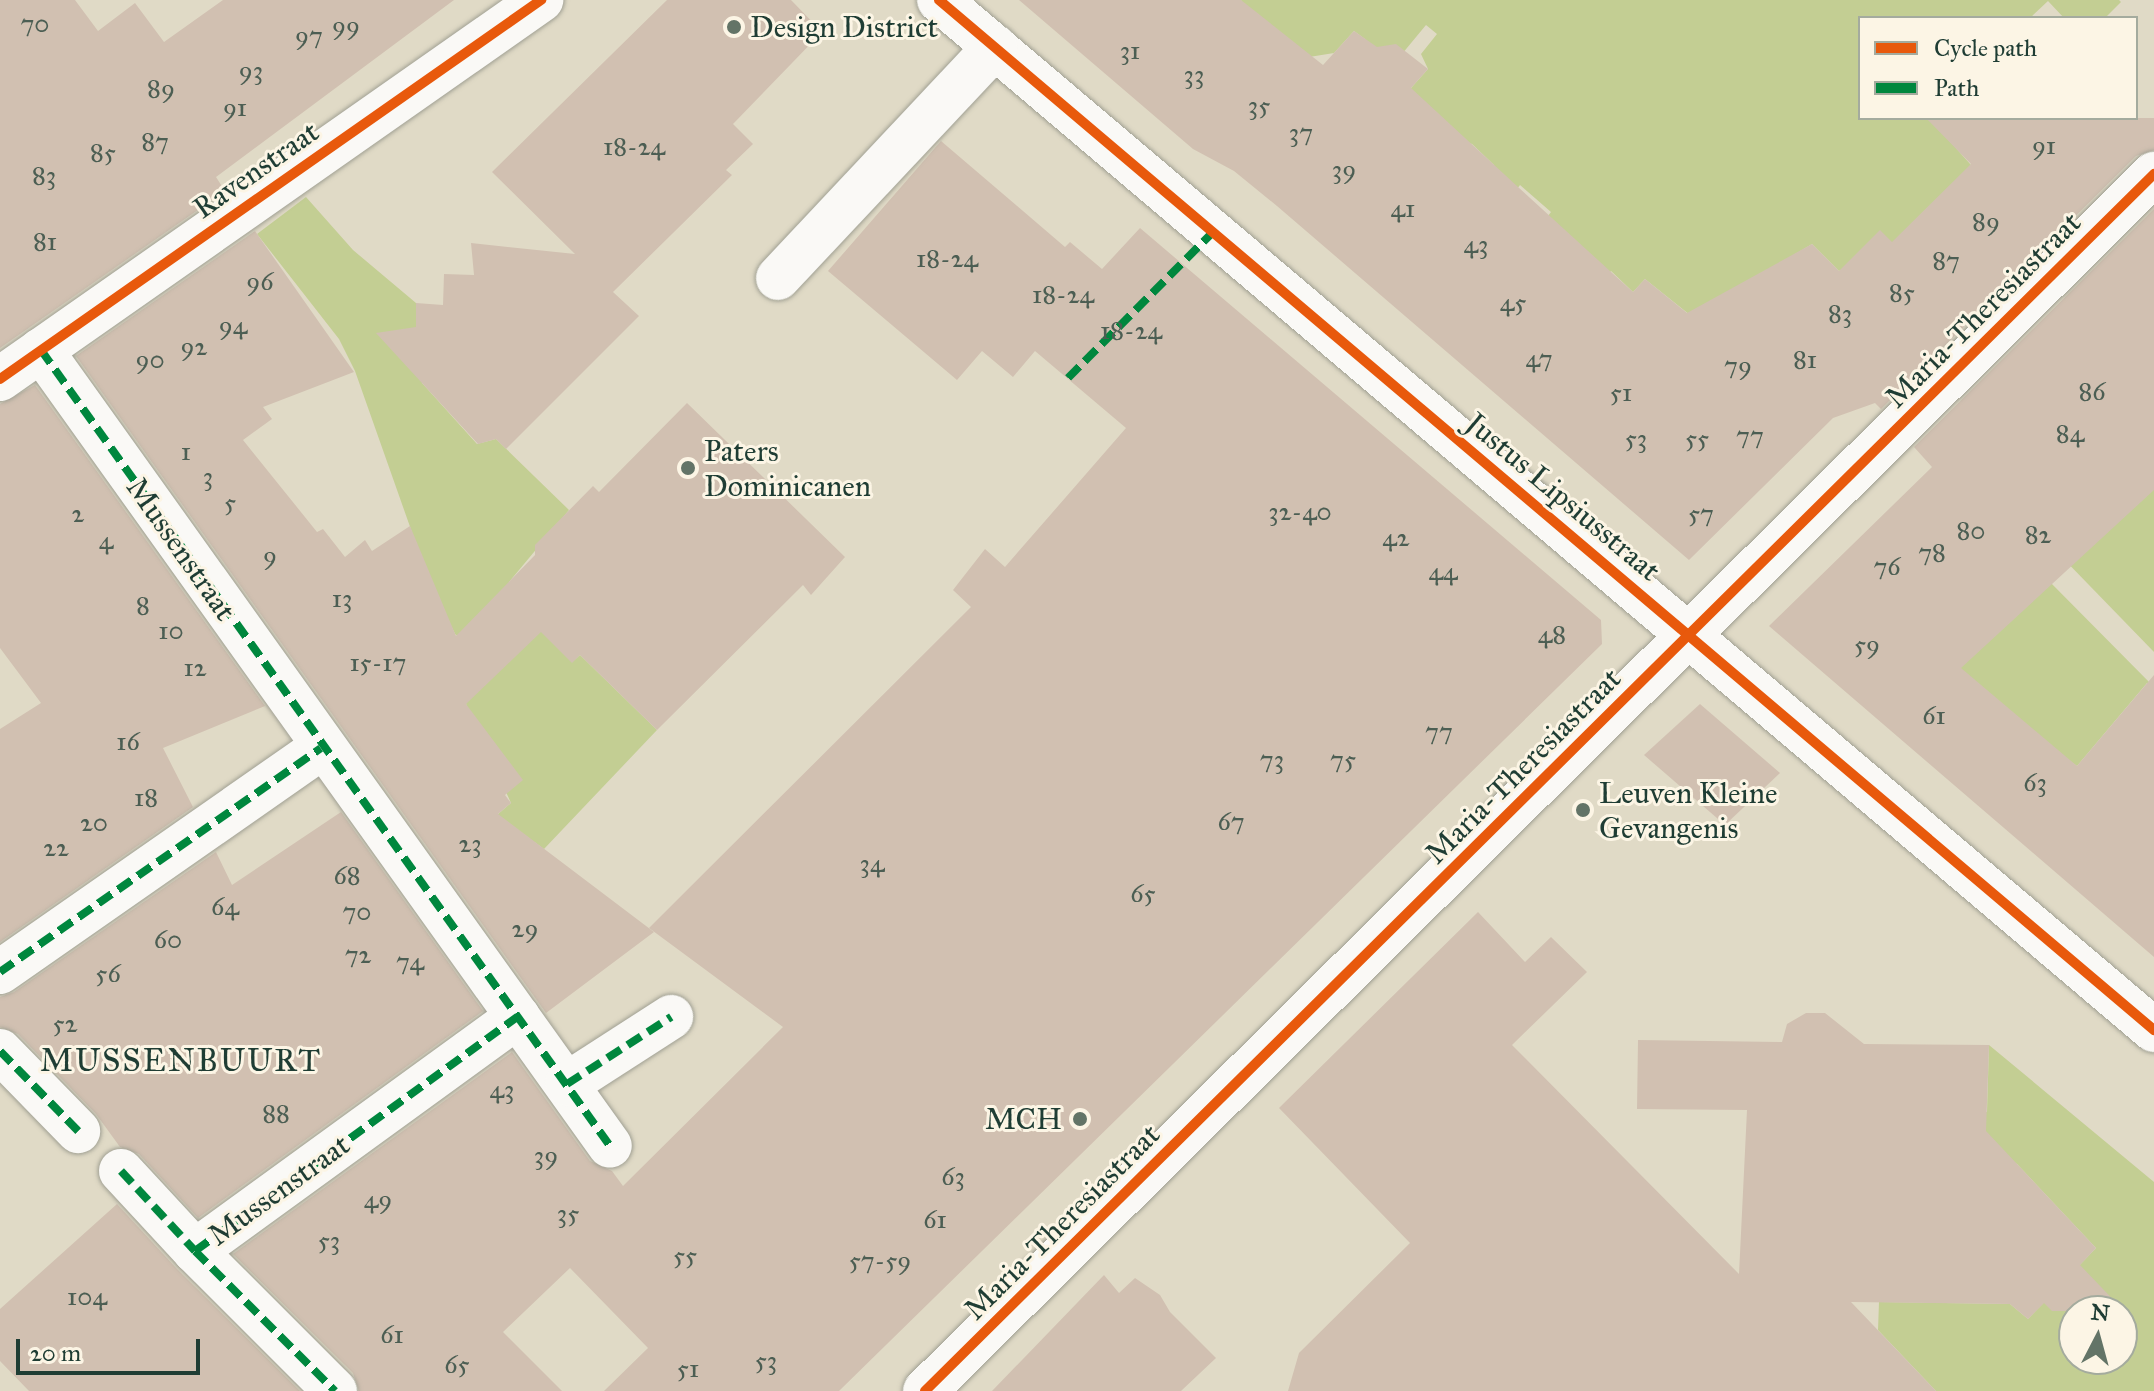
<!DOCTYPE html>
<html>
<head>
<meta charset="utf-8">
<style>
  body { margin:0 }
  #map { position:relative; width:2154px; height:1391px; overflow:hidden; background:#e0dac6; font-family:"IM FELL Great Primer",serif }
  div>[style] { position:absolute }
  .green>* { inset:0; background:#c3ce93 }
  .building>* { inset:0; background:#d1c0b1 }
  .roads { filter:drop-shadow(0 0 2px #a0a093) drop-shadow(0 0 2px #a0a093) }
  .minor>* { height:44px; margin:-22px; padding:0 22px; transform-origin:22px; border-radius:22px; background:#faf9f6 }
  .quiet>* { height:8px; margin-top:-4px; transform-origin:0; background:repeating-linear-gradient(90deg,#00873e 0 16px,transparent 0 24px) }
  .cycleway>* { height:10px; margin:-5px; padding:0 5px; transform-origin:5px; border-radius:5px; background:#e8590c }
  .dots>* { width:22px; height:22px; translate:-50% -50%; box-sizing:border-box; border:4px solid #fcf5e5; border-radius:50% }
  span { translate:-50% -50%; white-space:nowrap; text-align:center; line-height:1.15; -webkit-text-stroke:6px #fcf5e5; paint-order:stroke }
  .number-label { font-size:26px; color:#4c5e53 }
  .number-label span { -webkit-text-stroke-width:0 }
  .poi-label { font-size:30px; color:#1f3d34 }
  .left { translate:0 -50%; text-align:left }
  .right { translate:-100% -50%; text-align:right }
  .street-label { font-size:30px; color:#1f3d34 }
  .neighbourhood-label { font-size:32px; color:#1f3d34; letter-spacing:2px }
  .legend { position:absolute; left:1858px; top:16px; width:280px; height:104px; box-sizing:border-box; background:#fcf5e5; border:2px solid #a4ab9e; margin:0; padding:10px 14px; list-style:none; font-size:24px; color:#1f3d34 }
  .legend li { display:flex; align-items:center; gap:16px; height:40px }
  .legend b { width:40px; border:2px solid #a4ab9e }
  .north { position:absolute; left:2058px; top:1295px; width:80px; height:80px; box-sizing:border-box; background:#fcf5e5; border:2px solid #a4ab9e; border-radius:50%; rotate:6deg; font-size:22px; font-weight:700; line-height:32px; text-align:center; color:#1f3d34 }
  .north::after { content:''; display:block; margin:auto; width:28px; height:36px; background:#637467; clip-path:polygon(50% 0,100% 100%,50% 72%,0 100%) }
  .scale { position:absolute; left:16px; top:1339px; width:184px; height:36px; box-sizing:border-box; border:4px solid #1f3d34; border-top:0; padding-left:10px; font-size:24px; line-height:28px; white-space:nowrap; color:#1f3d34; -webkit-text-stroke:6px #fcf5e5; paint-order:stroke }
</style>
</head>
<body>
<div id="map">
  <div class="green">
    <i style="clip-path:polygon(1241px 0,2119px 0,2121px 2px,2105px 18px,2064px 18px,2048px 1px,2030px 18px,1860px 18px,1860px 118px,1929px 118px,1971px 165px,1892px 243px,1839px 271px,1812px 244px,1787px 259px,1715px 335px,1645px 279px,1633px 292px,1611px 271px,1563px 330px,1545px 220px,1551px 212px,1520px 185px,1511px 197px,1486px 175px,1494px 165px,1472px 144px,1387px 115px,1428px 69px,1421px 54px,1437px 34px,1426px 25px,1368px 95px,1365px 39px,1354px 31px,1334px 53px,1266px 64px)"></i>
    <i style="clip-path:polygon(306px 197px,353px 250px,416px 303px,422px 383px,477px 444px,496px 439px,569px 510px,509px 582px,572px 662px,580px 655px,657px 730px,544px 849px,497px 815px,511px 803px,466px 704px,476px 652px,455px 634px,426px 572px,355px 371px,339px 339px,257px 234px)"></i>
    <i style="clip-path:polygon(2154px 463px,2154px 652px,2056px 551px)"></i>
    <i style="clip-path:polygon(2047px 579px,2154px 687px,2147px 683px,2077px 766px,1929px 660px)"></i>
    <i style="clip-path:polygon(evenodd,1989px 1045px,2154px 1182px,2154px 1391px,1936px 1391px,1878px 1330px,1879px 1302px,2010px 1304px,2028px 1319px,2096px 1248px,2017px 1164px,1863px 1110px,1987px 1112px,1989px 1045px,2074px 1311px,2122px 1311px,2122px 1359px,2074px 1359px,2074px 1311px)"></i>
  </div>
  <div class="building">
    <i style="clip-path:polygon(0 0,75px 0,98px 31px,135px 3px,164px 42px,223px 0,454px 0,216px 177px,225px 191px,0 348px)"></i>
    <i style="clip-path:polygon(667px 0,791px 0,822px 32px,733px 124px,753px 144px,726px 170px,732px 175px,613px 292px,639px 316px,506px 449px,496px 439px,478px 444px,376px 333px,416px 327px,416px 303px,443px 305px,444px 274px,474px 275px,471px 243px,575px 254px,492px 172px)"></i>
    <i style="clip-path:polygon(1019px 0,1241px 0,1323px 65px,1354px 31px,1377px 47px,1396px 44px,1428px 69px,1411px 88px,1518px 187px,1633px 292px,1645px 279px,1687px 313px,1812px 244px,1839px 271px,1880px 230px,1892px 242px,1971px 164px,1926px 118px,2154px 118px,2154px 150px,2136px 156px,1881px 409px,1875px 403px,1833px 418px,1689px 560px,1277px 206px,1234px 171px,1193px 149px)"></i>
    <i style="clip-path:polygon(941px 141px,1065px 247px,1070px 242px,1102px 269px,1140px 228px,1601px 620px,1602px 644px,839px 1391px,604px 1391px,648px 1348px,570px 1268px,503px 1332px,562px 1391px,359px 1391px,353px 1373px,233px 1254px,512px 1052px,590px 1161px,612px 1171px,623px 1186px,783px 1027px,649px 928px,971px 607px,953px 590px,985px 549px,1005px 567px,1126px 428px,1035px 351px,1013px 377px,982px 351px,957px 380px,828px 271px)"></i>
    <i style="clip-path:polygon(2154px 209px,2154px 490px,1961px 668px,2077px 766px,2154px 675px,2154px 957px,1769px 626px,1932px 467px,1914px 447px)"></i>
    <i style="clip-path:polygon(255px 231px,354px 372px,263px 407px,272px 419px,243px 440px,317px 532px,323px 529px,345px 557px,365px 540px,372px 551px,410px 526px,456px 636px,535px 555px,535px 545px,593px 486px,599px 492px,687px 403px,845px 557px,811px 595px,803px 585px,657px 730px,580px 655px,572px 663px,541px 632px,466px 704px,523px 780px,505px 795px,511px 803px,498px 814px,654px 932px,546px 1013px,76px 356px)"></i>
    <i style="clip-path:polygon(35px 385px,265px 706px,163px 748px,193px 807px,0 942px,0 729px,41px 703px,0 648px,0 404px)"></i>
    <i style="clip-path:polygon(1700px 704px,1780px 773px,1725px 825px,1644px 755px)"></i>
    <i style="clip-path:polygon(341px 812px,483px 1011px,198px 1218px,139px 1154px,120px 1147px,96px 1114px,18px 1034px,0 1027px,0 997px,14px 992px,216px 852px,232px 885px)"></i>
    <i style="clip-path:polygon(1478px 912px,1525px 962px,1551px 937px,1587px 972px,1512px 1045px,1739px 1274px,1747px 1110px,1637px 1109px,1638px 1040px,1782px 1042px,1787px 1024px,1806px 1013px,1825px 1013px,1864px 1044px,1989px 1045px,1986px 1131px,2096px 1248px,2080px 1265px,2124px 1311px,2052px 1311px,2044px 1303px,2028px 1319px,2010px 1304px,1851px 1302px,1936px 1391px,1288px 1391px,1299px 1353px,1410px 1243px,1279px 1108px)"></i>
    <i style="clip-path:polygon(117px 1204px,177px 1269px,300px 1391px,29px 1391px,0 1361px,0 1309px)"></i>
    <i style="clip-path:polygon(1104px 1275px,1119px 1293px,1135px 1278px,1160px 1295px,1170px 1312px,1216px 1358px,1181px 1391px,992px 1391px)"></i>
  </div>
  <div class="roads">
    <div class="minor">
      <i style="left:939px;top:0;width:1593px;rotate:40.29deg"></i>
      <i style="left:778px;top:278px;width:317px;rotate:-46.8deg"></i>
      <i style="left:41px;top:350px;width:978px;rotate:54.44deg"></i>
      <i style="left:0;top:379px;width:661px;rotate:-35.01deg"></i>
      <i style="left:0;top:972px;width:391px;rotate:-34.9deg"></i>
      <i style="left:0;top:1051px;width:112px;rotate:45.7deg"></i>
      <i style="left:567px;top:1084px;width:124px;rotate:-32.8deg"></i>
      <i style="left:121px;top:1171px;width:109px;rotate:47.2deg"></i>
      <i style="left:195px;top:1251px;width:399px;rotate:-36deg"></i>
      <i style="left:195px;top:1251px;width:198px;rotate:45deg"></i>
      <i style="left:925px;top:1391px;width:1730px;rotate:-44.72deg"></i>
    </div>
  </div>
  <div class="quiet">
    <i style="left:41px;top:350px;width:978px;rotate:54.44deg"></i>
    <i style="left:1068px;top:378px;width:206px;rotate:-45.2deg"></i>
    <i style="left:0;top:972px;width:391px;rotate:-34.9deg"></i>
    <i style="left:0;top:1051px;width:112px;rotate:45.7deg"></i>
    <i style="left:567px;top:1084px;width:124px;rotate:-32.8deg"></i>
    <i style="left:121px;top:1171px;width:109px;rotate:47.2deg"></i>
    <i style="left:195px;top:1251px;width:399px;rotate:-36deg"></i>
    <i style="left:195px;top:1251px;width:198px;rotate:45deg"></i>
  </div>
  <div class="cycleway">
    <i style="left:939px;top:0;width:1593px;rotate:40.29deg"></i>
    <i style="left:0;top:379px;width:661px;rotate:-35.01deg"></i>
    <i style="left:925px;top:1391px;width:1730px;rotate:-44.72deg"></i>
  </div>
  <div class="dots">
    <i style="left:734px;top:27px;background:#637467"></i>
    <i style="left:688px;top:468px;background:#637467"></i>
    <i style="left:1583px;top:810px;background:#637467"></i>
    <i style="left:1080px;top:1119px;background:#637467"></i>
  </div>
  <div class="number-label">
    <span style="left:35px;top:24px">70</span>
    <span style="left:346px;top:26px">99</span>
    <span style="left:309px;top:36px">97</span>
    <span style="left:1130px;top:51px">31</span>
    <span style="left:251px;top:71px">93</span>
    <span style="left:1194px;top:75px">33</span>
    <span style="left:161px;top:89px">89</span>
    <span style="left:1259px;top:106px">35</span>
    <span style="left:235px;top:108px">91</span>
    <span style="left:1301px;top:133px">37</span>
    <span style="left:155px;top:142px">87</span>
    <span style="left:2044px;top:146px">91</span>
    <span style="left:634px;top:147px">18-24</span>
    <span style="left:103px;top:153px">85</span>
    <span style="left:1344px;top:170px">39</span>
    <span style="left:44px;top:176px">83</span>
    <span style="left:1403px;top:209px">41</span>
    <span style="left:1986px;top:222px">89</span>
    <span style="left:45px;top:242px">81</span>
    <span style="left:1476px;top:245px">43</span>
    <span style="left:947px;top:259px">18-24</span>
    <span style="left:1946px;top:261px">87</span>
    <span style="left:260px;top:282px">96</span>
    <span style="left:1902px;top:293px">85</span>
    <span style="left:1063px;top:295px">18-24</span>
    <span style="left:1513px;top:303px">45</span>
    <span style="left:1840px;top:314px">83</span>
    <span style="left:233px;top:326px">94</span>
    <span style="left:1131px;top:331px">18-24</span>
    <span style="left:194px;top:347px">92</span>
    <span style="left:1539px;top:359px">47</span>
    <span style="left:150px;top:360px">90</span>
    <span style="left:1805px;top:360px">81</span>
    <span style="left:1738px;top:366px">79</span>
    <span style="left:2092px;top:392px">86</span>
    <span style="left:1621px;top:393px">51</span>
    <span style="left:2070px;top:434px">84</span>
    <span style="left:1750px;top:436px">77</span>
    <span style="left:1636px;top:439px">53</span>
    <span style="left:1697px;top:439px">55</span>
    <span style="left:186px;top:452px">1</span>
    <span style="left:208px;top:477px">3</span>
    <span style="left:230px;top:503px">5</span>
    <span style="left:1300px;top:512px">32-40</span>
    <span style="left:78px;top:514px">2</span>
    <span style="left:1701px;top:514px">57</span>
    <span style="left:1971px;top:531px">80</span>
    <span style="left:2038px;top:535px">82</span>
    <span style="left:1396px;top:538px">42</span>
    <span style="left:106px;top:541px">4</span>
    <span style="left:1932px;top:553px">78</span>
    <span style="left:270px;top:556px">9</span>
    <span style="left:1887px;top:567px">76</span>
    <span style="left:1443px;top:572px">44</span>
    <span style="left:342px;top:599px">13</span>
    <span style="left:143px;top:606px">8</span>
    <span style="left:171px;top:631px">10</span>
    <span style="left:1552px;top:635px">48</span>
    <span style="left:1867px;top:645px">59</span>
    <span style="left:378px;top:663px">15-17</span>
    <span style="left:195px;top:668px">12</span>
    <span style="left:1934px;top:716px">61</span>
    <span style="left:1439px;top:732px">77</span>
    <span style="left:128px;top:742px">16</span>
    <span style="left:1272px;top:760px">73</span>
    <span style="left:1343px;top:760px">75</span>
    <span style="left:2035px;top:783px">63</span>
    <span style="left:146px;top:798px">18</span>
    <span style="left:1231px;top:822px">67</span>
    <span style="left:94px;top:823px">20</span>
    <span style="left:470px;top:844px">23</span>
    <span style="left:56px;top:848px">22</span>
    <span style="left:872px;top:864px">34</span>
    <span style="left:347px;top:876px">68</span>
    <span style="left:1143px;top:894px">65</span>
    <span style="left:225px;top:907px">64</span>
    <span style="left:357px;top:912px">70</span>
    <span style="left:525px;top:929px">29</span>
    <span style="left:168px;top:940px">60</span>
    <span style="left:358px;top:955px">72</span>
    <span style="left:410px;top:962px">74</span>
    <span style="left:108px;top:974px">56</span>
    <span style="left:65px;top:1024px">52</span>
    <span style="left:502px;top:1090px">43</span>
    <span style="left:276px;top:1114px">88</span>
    <span style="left:546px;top:1156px">39</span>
    <span style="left:953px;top:1177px">63</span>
    <span style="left:378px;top:1200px">49</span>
    <span style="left:568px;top:1214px">35</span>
    <span style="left:935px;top:1220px">61</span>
    <span style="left:329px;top:1241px">53</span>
    <span style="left:685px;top:1256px">55</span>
    <span style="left:880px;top:1261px">57-59</span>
    <span style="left:87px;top:1297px">104</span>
    <span style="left:392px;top:1335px">61</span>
    <span style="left:766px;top:1361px">53</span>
    <span style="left:457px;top:1365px">65</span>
    <span style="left:688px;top:1369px">51</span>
  </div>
  <div class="poi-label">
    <span class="left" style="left:750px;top:27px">Design District</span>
    <span class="left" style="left:704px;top:468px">Paters<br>Dominicanen</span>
    <span class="left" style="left:1599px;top:810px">Leuven Kleine<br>Gevangenis</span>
    <span class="right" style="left:1062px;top:1119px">MCH</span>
  </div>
  <div class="street-label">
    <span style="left:256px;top:170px;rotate:-35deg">Ravenstraat</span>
    <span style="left:1983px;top:310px;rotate:-45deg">Maria-Theresiastraat</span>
    <span style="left:1563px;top:497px;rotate:40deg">Justus Lipsiusstraat</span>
    <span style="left:181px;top:549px;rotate:55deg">Mussenstraat</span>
    <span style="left:1523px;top:766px;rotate:-45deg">Maria-Theresiastraat</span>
    <span style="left:279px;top:1190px;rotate:-36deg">Mussenstraat</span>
    <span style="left:1062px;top:1222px;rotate:-45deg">Maria-Theresiastraat</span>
  </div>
  <div class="neighbourhood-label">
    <span style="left:181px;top:1061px">MUSSENBUURT</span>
  </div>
  <ul class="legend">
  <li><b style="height:10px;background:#e8590c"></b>Cycle path</li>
  <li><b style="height:10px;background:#00873e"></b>Path</li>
  </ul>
  <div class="north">N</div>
  <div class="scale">20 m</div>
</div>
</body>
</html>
